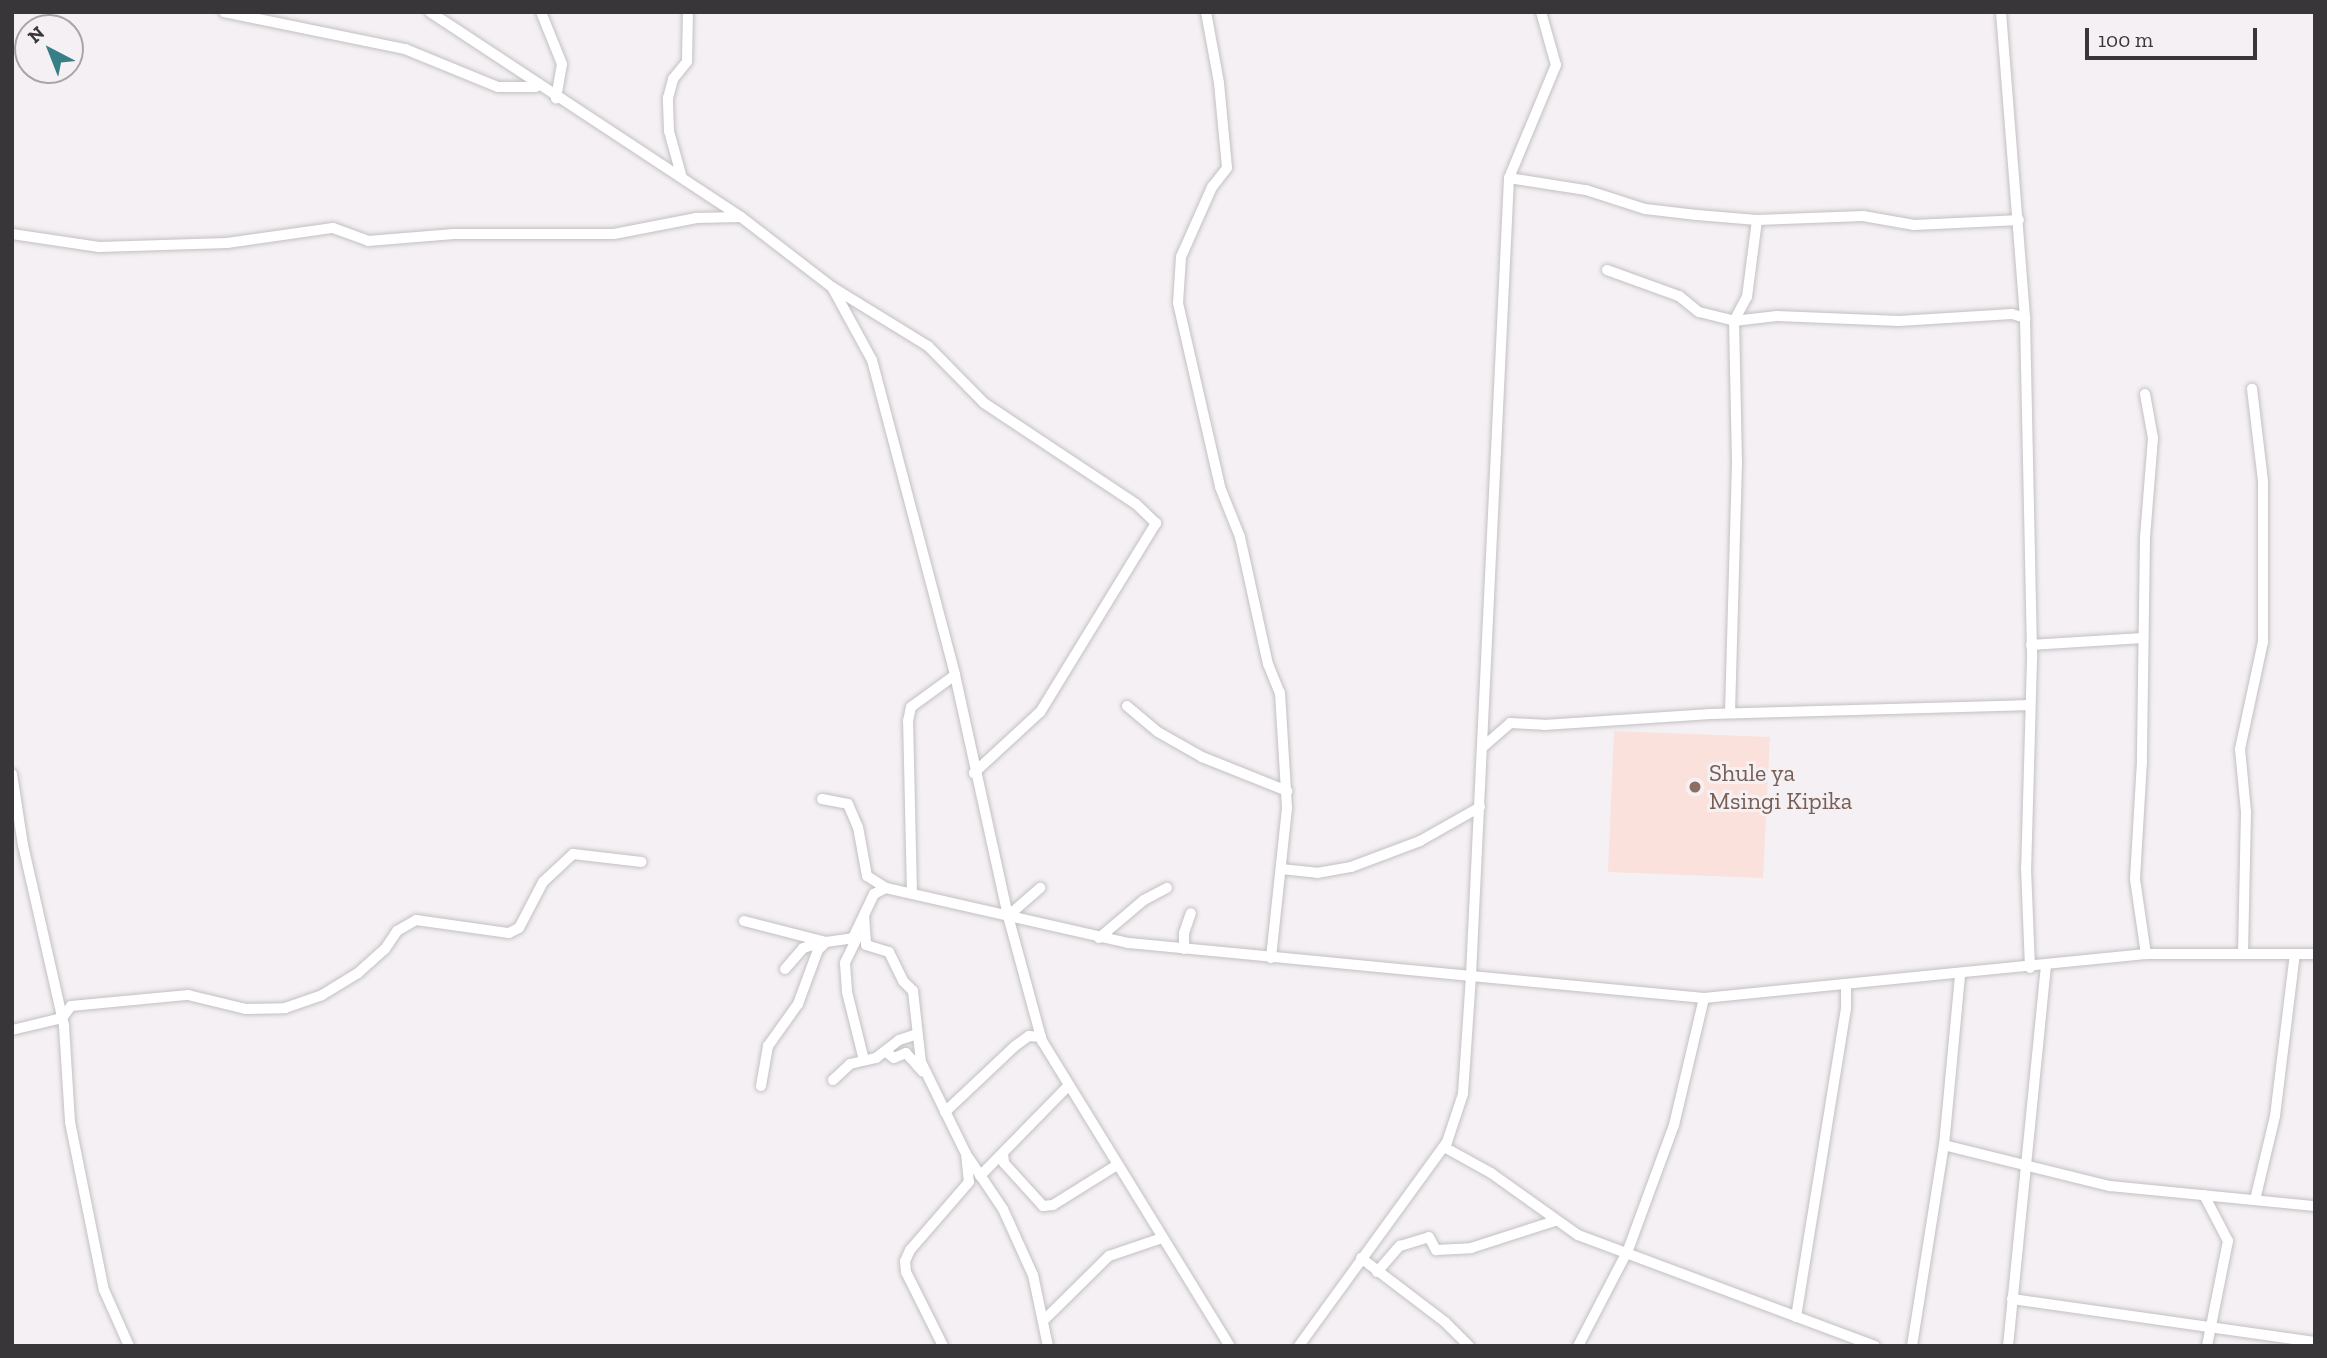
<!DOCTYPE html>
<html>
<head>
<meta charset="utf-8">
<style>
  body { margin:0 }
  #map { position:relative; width:2327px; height:1358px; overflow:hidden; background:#f4f0f4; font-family:"Zilla Slab",serif }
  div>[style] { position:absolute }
  .education>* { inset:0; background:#fbe1dc }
  .roads { filter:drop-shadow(0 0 2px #c3c0c3) drop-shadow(0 0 2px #c3c0c3) }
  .minor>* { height:10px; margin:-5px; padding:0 5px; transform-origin:5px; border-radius:5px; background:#fff }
  .dots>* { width:19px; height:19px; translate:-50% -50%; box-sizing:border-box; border:4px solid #f4f0f4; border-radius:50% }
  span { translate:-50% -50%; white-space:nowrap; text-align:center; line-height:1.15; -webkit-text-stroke:6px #f4f0f4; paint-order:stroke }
  .education-label { font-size:24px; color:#785e54 }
  .left { translate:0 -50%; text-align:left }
  .frame { position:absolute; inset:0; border:14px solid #383638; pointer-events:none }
  .north { position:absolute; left:14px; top:14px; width:70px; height:70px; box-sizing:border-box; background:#f4f0f4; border:2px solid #a9a6a9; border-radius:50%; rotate:318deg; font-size:19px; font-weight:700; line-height:28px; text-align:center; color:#383638 }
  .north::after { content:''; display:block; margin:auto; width:24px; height:32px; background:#377f86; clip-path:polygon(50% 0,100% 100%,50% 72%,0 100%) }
  .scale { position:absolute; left:2085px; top:28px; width:172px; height:32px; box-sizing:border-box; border:4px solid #383638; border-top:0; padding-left:9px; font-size:21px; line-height:24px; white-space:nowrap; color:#383638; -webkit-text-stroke:5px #f4f0f4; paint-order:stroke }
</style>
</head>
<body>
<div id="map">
  <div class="education">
    <i style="clip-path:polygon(1614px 731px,1770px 737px,1763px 878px,1608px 872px)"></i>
  </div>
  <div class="roads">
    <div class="minor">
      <i style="left:224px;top:12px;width:185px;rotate:11.6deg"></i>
      <i style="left:405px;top:49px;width:100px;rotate:22.2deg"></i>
      <i style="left:498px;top:87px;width:38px"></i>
      <i style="left:430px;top:12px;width:372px;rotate:33.4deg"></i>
      <i style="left:741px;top:217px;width:115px;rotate:37.6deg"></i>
      <i style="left:832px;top:287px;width:83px;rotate:61.3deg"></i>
      <i style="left:872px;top:360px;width:326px;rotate:75.2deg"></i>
      <i style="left:955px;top:675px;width:247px;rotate:77.6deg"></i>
      <i style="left:1008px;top:916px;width:130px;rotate:74.8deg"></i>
      <i style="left:1042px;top:1041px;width:358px;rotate:58.4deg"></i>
      <i style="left:541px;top:12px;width:56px;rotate:68deg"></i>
      <i style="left:562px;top:64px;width:35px;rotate:100deg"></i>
      <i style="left:1206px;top:12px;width:72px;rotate:79.6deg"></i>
      <i style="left:1219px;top:83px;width:85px;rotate:84.6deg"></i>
      <i style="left:1227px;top:168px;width:24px;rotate:128deg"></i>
      <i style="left:1212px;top:187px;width:77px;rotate:113.9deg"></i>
      <i style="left:1181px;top:257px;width:46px;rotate:93.7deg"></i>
      <i style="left:1178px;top:303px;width:189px;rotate:77.1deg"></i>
      <i style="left:1220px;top:487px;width:54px;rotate:68.2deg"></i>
      <i style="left:1240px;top:537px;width:130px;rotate:77.6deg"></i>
      <i style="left:1268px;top:664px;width:31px;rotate:68deg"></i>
      <i style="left:1280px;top:693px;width:115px;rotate:86.5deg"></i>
      <i style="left:1287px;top:808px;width:151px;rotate:96.1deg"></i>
      <i style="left:1541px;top:12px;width:55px;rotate:74.2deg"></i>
      <i style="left:1556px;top:65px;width:122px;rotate:112.6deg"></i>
      <i style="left:1509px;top:178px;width:799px;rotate:92.73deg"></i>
      <i style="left:1471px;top:976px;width:234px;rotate:5.4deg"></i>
      <i style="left:1704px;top:998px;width:444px;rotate:-5.7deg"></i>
      <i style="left:2146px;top:954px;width:169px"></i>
      <i style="left:2001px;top:12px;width:307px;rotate:85.5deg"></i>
      <i style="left:2025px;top:318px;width:341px;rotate:88.8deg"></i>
      <i style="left:2032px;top:659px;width:209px;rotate:91.6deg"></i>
      <i style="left:2026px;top:868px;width:100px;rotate:87.7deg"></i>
      <i style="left:682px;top:178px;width:49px;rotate:-105.5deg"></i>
      <i style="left:669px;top:131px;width:33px;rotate:-92deg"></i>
      <i style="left:668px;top:98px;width:20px;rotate:-75deg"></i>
      <i style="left:673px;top:79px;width:22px;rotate:-51deg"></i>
      <i style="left:687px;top:62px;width:50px;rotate:-88.9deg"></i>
      <i style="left:1509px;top:178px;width:78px;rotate:8.9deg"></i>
      <i style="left:1586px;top:190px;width:62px;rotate:17.9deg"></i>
      <i style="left:1645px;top:209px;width:52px;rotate:6.6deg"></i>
      <i style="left:1697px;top:215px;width:60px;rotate:4.8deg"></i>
      <i style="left:1757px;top:220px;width:106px;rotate:-2.2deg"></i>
      <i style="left:1863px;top:216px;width:52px;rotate:10deg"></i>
      <i style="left:1914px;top:225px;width:105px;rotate:-2.7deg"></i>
      <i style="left:12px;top:234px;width:88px;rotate:8.5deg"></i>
      <i style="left:99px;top:247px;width:128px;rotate:-1.8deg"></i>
      <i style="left:227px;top:243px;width:107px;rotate:-8.1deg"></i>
      <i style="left:333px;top:228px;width:37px;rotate:20deg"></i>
      <i style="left:368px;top:241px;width:86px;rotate:-4.7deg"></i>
      <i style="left:454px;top:234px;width:160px"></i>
      <i style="left:614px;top:234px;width:84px;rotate:-11deg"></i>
      <i style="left:696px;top:218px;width:45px;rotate:-1.3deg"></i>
      <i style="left:1607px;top:270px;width:77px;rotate:19.9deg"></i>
      <i style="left:1679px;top:296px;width:26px;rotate:39deg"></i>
      <i style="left:1699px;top:312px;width:36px;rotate:14deg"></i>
      <i style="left:1734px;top:321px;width:43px;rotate:-6.6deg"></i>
      <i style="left:1777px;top:316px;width:122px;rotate:2.3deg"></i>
      <i style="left:1899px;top:321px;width:113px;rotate:-3.5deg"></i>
      <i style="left:2012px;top:314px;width:14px;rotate:17deg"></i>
      <i style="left:832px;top:287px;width:113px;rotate:31.6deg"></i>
      <i style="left:928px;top:346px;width:80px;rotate:45.5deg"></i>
      <i style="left:984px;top:403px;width:182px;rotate:33.6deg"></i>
      <i style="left:1136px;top:504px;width:28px;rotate:44deg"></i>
      <i style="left:1156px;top:523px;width:222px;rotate:121.5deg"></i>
      <i style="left:1040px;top:712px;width:90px;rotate:137.3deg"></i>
      <i style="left:2145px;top:394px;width:45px;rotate:79.7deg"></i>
      <i style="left:2153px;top:438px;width:99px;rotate:94.6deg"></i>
      <i style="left:2145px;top:537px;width:224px;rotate:90.8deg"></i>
      <i style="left:2142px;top:761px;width:118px;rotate:93.4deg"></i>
      <i style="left:2135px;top:879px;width:76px;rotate:81.7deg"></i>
      <i style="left:2031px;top:645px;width:111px;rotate:-3.6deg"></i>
      <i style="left:1127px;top:706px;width:40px;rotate:40deg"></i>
      <i style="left:1158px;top:732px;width:51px;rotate:29.6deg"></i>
      <i style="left:1202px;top:757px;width:92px;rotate:21.8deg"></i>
      <i style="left:1730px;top:713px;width:250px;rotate:-88.4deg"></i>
      <i style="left:1737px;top:463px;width:142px;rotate:-91.2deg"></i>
      <i style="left:1734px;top:321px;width:27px;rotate:-62deg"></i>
      <i style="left:1747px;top:297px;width:78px;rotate:-82.6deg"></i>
      <i style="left:1484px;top:746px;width:35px;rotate:-41deg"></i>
      <i style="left:1510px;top:723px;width:34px;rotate:3deg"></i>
      <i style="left:1544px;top:725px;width:167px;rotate:-3.8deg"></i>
      <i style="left:1711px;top:714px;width:319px;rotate:-1.6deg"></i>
      <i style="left:12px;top:774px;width:72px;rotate:81.2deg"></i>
      <i style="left:23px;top:845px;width:186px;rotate:77.2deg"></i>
      <i style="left:64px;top:1026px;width:96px;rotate:86.4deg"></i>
      <i style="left:70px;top:1122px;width:171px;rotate:78.6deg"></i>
      <i style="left:104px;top:1290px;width:61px;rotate:65.9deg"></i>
      <i style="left:822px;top:799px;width:26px;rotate:11deg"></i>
      <i style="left:848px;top:804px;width:25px;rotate:67deg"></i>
      <i style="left:858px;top:827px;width:50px;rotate:79.6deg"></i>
      <i style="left:867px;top:876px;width:22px;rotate:32deg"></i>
      <i style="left:886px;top:888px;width:249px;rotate:12.8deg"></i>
      <i style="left:1129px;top:943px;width:344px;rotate:5.5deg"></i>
      <i style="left:1471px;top:976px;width:118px;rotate:93.9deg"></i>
      <i style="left:1463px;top:1094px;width:51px;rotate:108.4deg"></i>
      <i style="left:1447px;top:1142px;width:252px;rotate:126deg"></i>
      <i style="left:1281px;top:869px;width:36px;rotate:6deg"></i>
      <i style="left:1317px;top:873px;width:35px;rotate:-10deg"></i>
      <i style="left:1351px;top:867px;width:74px;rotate:-20.6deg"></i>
      <i style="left:1420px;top:841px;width:69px;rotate:-29.5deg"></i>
      <i style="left:912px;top:894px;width:173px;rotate:-91.3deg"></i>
      <i style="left:908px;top:721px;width:14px;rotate:-78deg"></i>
      <i style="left:911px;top:707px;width:54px;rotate:-36deg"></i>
      <i style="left:864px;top:915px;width:30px;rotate:86deg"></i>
      <i style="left:866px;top:945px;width:24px;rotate:17deg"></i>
      <i style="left:889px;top:952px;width:32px;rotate:64deg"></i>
      <i style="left:903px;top:981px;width:14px;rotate:45deg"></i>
      <i style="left:913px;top:991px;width:71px;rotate:83.6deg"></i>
      <i style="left:921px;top:1062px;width:102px;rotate:63.9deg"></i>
      <i style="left:966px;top:1154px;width:28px;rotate:84deg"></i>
      <i style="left:969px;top:1182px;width:90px;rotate:130.9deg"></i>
      <i style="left:910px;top:1250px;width:12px;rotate:114deg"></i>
      <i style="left:905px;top:1261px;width:11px;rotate:85deg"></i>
      <i style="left:906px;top:1272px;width:83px;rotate:63.4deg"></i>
      <i style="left:1008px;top:916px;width:43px;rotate:-41.2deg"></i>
      <i style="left:744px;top:921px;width:85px;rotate:14.4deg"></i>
      <i style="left:857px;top:938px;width:28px;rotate:116deg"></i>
      <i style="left:845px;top:963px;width:29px;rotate:86deg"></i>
      <i style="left:847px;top:992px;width:70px;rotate:76deg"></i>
      <i style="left:1099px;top:938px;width:59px;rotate:-40.2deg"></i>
      <i style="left:1144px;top:900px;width:26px;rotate:-28deg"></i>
      <i style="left:1184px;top:949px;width:16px;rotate:-90deg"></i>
      <i style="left:1184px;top:933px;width:21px;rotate:-71deg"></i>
      <i style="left:2243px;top:954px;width:142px;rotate:-88.8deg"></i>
      <i style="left:2246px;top:812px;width:63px;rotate:-95.4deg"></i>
      <i style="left:2240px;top:749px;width:109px;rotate:-77.9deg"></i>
      <i style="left:2263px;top:642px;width:161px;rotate:-90deg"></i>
      <i style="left:2263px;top:481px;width:93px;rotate:-96.8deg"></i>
      <i style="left:785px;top:969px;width:28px;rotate:-49deg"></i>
      <i style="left:803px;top:948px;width:22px;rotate:-16deg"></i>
      <i style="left:12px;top:1030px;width:51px;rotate:-13.5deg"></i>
      <i style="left:62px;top:1018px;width:15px;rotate:-53deg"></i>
      <i style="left:71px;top:1006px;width:118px;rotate:-5.4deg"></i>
      <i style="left:188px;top:995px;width:60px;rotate:13.6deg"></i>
      <i style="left:246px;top:1009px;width:39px;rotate:-1deg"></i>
      <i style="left:285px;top:1008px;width:39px;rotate:-19deg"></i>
      <i style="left:322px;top:995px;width:42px;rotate:-31.4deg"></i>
      <i style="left:358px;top:973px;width:36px;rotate:-42deg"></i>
      <i style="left:385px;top:949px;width:22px;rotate:-56deg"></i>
      <i style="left:397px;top:931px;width:22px;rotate:-30deg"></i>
      <i style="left:416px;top:920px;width:94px;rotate:8deg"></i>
      <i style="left:509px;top:933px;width:11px;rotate:-27deg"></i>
      <i style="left:519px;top:928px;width:52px;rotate:-62.4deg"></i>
      <i style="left:543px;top:882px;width:41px;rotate:-43deg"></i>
      <i style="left:573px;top:854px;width:69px;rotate:6.6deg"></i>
      <i style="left:886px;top:1052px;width:10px;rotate:37deg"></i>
      <i style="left:894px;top:1058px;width:13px;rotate:-23deg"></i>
      <i style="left:906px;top:1053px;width:25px;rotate:48deg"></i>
      <i style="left:833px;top:1080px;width:23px;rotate:-43deg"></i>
      <i style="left:850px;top:1064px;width:27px;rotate:-13deg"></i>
      <i style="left:876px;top:1058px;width:29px;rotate:-38deg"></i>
      <i style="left:899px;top:1040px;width:19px;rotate:-18deg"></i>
      <i style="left:761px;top:1086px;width:41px;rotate:-80.1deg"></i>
      <i style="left:768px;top:1046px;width:52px;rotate:-54.5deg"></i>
      <i style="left:798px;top:1004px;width:58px;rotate:-69.7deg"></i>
      <i style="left:818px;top:950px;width:11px;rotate:-45deg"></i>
      <i style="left:826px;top:942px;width:27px;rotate:-8deg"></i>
      <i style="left:853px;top:938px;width:49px;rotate:-64.5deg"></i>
      <i style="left:874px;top:894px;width:13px;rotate:-27deg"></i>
      <i style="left:945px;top:1112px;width:96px;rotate:-43.3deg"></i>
      <i style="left:1015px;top:1046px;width:17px;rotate:-36deg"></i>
      <i style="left:1029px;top:1036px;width:12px;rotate:5deg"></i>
      <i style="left:1944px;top:1145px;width:171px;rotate:13.9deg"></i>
      <i style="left:2110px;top:1186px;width:206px;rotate:5.6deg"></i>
      <i style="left:1444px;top:1147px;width:54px;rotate:29deg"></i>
      <i style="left:1491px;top:1173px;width:107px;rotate:35.5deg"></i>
      <i style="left:1578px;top:1235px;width:317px;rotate:20.5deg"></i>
      <i style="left:1003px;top:1153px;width:10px;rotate:84deg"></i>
      <i style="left:1004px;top:1163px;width:58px;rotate:47.8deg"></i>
      <i style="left:1043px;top:1206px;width:10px;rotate:-6deg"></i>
      <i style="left:1053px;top:1205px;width:75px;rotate:-32deg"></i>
      <i style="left:968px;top:1157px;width:63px;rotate:56.1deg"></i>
      <i style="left:1003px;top:1209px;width:72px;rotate:65.6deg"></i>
      <i style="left:1033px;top:1275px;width:73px;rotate:78.1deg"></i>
      <i style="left:980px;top:1176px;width:127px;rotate:-45.6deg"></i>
      <i style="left:2204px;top:1195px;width:52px;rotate:62.4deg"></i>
      <i style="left:2228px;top:1241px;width:107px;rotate:101.3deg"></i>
      <i style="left:2255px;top:1200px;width:86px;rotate:-76.6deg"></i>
      <i style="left:2275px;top:1116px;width:163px;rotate:-83deg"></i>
      <i style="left:1361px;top:1258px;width:106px;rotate:37.3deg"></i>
      <i style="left:1445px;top:1322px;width:34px;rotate:45deg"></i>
      <i style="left:1377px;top:1272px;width:35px;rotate:-49deg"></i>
      <i style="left:1400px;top:1246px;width:30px;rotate:-17deg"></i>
      <i style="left:1429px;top:1237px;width:15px;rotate:62deg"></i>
      <i style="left:1436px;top:1250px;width:35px;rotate:-3deg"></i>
      <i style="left:1471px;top:1248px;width:88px;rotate:-17.8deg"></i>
      <i style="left:2012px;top:1299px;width:306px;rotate:8.1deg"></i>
      <i style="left:1796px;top:1317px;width:313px;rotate:-80.8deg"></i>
      <i style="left:1846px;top:1008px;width:22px;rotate:-90deg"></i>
      <i style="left:1043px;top:1321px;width:93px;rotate:-44.6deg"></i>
      <i style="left:1109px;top:1256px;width:56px;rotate:-18.8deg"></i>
      <i style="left:1578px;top:1346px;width:108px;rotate:-62.5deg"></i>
      <i style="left:1628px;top:1250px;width:133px;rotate:-69.8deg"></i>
      <i style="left:1674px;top:1125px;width:130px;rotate:-76.7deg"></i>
      <i style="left:1912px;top:1346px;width:204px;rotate:-81deg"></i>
      <i style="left:1944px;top:1145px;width:171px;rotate:-84.6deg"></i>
      <i style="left:2008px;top:1346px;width:382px;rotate:-84.3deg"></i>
    </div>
  </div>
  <div class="dots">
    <i style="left:1695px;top:787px;background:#8d6e63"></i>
  </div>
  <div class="education-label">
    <span class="left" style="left:1709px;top:787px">Shule ya<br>Msingi Kipika</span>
  </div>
  <div class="frame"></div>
  <div class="north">N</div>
  <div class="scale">100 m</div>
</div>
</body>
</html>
